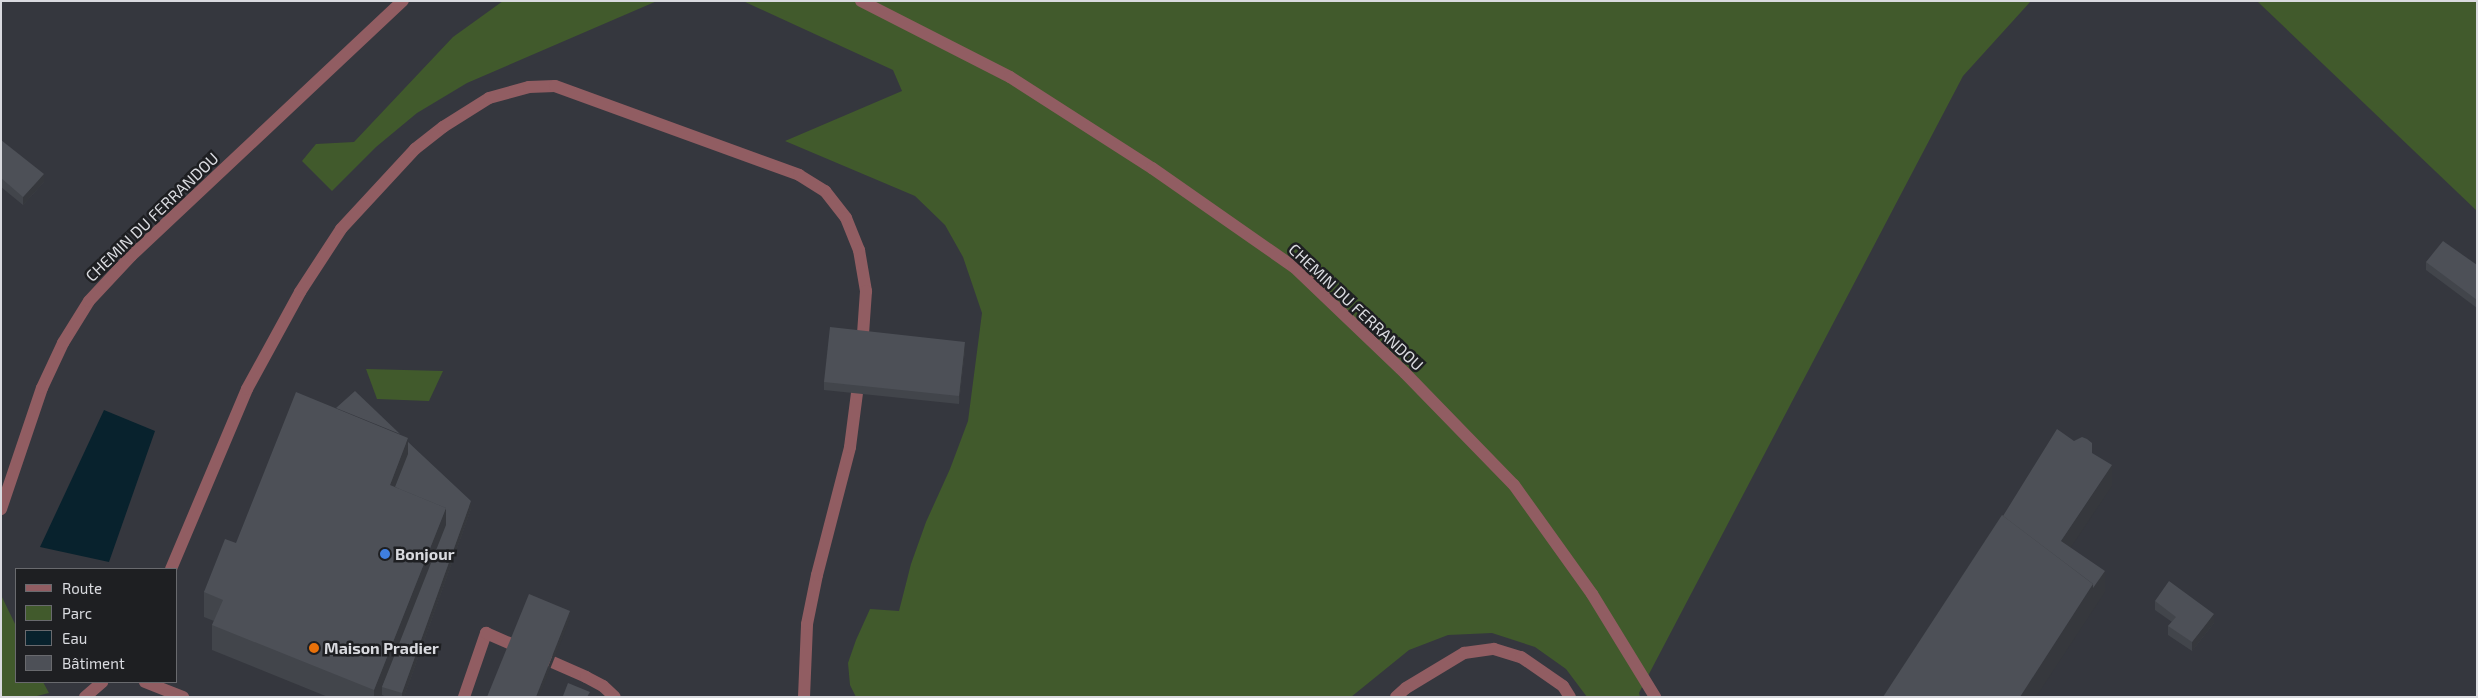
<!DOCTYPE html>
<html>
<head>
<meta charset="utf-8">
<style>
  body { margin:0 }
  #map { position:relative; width:2478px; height:698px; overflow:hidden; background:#35373e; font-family:"Exo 2",sans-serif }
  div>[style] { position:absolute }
  .green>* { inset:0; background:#415a2c }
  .water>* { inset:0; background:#08222d }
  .minor>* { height:12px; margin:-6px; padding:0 6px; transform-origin:6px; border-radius:6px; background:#915d62 }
  .wall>* { inset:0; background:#42454b }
  .shaded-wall>* { inset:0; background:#36383d }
  .building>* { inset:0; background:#4d5057 }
  .dots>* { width:14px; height:14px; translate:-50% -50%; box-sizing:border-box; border:2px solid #1e1f22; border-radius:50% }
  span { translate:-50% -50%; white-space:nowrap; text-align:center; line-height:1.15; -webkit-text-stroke:5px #1e1f22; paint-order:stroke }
  .street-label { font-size:16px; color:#d9dadf }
  .poi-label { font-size:16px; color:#d9dadf; font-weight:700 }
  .left { translate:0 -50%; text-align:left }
  .frame { position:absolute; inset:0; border:2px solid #d9dadf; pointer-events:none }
  .legend { position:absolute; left:15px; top:568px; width:162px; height:115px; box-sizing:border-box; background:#1e1f22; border:1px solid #696a6e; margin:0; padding:6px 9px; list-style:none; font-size:15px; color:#d9dadf }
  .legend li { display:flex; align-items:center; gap:10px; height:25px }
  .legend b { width:25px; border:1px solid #696a6e }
</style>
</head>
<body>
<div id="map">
  <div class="green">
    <i style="clip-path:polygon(503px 1px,657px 1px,467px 83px,417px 113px,376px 147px,332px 191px,302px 161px,316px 144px,354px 142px,453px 37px)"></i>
    <i style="clip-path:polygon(743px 1px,2031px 1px,1963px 76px,1639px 693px,1640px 697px,1587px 697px,1566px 669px,1535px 647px,1492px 633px,1448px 635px,1409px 650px,1351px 697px,856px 697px,850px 685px,848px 663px,856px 640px,870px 609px,899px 611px,911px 564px,926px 522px,950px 469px,968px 421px,982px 313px,963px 257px,945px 225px,915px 196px,785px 141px,902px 91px,893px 70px)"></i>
    <i style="clip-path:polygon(2257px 1px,2477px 1px,2477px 211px)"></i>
    <i style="clip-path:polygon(366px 369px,443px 371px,429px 401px,377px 399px)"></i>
    <i style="clip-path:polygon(1px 595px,16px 626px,16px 682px,43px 682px,49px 693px,33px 697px,1px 697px)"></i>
  </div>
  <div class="water">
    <i style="clip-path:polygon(104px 410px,155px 431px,109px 562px,40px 547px)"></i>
  </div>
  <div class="minor">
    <i style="left:861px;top:1px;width:167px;rotate:27deg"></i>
    <i style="left:1010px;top:77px;width:169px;rotate:32.7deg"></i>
    <i style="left:1152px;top:168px;width:173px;rotate:34.9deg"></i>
    <i style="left:1294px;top:267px;width:153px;rotate:43.7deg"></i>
    <i style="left:1405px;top:373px;width:156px;rotate:45.8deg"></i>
    <i style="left:1514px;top:485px;width:134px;rotate:54.4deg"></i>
    <i style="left:1592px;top:594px;width:121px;rotate:58.5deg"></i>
    <i style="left:1px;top:509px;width:128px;rotate:-71.3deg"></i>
    <i style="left:42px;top:388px;width:50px;rotate:-65deg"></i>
    <i style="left:63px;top:343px;width:49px;rotate:-58.2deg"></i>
    <i style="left:89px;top:301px;width:62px;rotate:-47deg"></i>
    <i style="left:131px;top:256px;width:373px;rotate:-43.2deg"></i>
    <i style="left:171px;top:569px;width:195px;rotate:-67.1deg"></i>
    <i style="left:247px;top:389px;width:111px;rotate:-61.3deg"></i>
    <i style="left:300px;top:292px;width:75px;rotate:-56.9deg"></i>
    <i style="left:341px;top:229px;width:109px;rotate:-47.2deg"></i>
    <i style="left:415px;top:149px;width:36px;rotate:-38deg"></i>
    <i style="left:443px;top:127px;width:54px;rotate:-32.2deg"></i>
    <i style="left:489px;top:98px;width:41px;rotate:-15.4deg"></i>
    <i style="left:529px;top:87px;width:26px;rotate:-2deg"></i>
    <i style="left:555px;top:86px;width:260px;rotate:20deg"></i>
    <i style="left:799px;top:175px;width:31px;rotate:32deg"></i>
    <i style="left:825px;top:191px;width:34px;rotate:52deg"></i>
    <i style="left:846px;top:218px;width:35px;rotate:68deg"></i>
    <i style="left:859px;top:250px;width:42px;rotate:80.3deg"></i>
    <i style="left:866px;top:291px;width:57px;rotate:94deg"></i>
    <i style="left:145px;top:682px;width:41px;rotate:21.5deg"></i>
    <i style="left:85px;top:697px;width:23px;rotate:-41deg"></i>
    <i style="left:464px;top:697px;width:68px;rotate:-71deg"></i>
    <i style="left:486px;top:633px;width:109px;rotate:23.7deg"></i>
    <i style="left:586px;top:677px;width:19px;rotate:28deg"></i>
    <i style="left:603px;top:686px;width:16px;rotate:43deg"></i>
    <i style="left:804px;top:697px;width:73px;rotate:-87.6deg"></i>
    <i style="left:807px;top:624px;width:50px;rotate:-78.5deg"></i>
    <i style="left:817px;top:575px;width:132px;rotate:-75.5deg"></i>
    <i style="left:850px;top:447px;width:70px;rotate:-82.6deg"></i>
    <i style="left:1396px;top:697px;width:13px;rotate:-42deg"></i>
    <i style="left:1406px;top:688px;width:68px;rotate:-31.1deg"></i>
    <i style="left:1464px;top:653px;width:30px;rotate:-8deg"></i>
    <i style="left:1494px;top:649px;width:28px;rotate:17deg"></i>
    <i style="left:1521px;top:657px;width:51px;rotate:34.6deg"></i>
    <i style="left:1563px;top:686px;width:13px;rotate:58deg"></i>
  </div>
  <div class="wall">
    <i style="clip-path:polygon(1px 140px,44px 182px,23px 205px,1px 187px)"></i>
    <i style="clip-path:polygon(2426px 262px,2477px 265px,2477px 308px,2426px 270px)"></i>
    <i style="clip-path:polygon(965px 350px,959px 404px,824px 390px,824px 382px)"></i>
    <i style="clip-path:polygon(408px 442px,471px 509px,404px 697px,386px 697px,382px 695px,381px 697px,328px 697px,212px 650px,212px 625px,214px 621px,204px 617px,204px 592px,236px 543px)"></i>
    <i style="clip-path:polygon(2155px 601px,2214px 623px,2192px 651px,2168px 635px,2168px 626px,2172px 622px,2155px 610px)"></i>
  </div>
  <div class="shaded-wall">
    <i style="clip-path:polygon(44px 174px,44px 182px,23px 205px,23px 197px)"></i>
    <i style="clip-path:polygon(965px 342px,965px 350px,959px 404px,959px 396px)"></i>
    <i style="clip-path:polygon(408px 438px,408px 463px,390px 510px,390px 485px)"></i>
    <i style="clip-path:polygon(2112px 465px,2112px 486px,2061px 562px,2061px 541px)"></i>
    <i style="clip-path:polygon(471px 501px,471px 509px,404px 697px,402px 697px,402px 693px)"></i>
    <i style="clip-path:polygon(446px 508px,446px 533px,382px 687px,382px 695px,381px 697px,374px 697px,374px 690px)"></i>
    <i style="clip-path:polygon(2105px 571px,2105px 592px,2036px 697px,2020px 697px,2093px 584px)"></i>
    <i style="clip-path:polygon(570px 611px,570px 619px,539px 697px,536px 697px)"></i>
    <i style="clip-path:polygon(2214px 614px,2214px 623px,2192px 651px,2192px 642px)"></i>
  </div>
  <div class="building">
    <i style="clip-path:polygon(1px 140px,44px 174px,23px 197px,1px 178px)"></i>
    <i style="clip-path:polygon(2443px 241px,2477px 265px,2477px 300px,2426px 262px)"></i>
    <i style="clip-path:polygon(830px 327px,965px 342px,959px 396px,824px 382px)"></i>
    <i style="clip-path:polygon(355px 391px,400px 434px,336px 408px)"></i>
    <i style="clip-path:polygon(296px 392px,408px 438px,390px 485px,446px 508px,374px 690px,212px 625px,223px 600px,204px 592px,225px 539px,236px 543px)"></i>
    <i style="clip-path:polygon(2057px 429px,2074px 441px,2082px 437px,2087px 439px,2092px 443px,2092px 453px,2112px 465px,2061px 541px,2105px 571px,2093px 588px,2093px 584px,2003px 516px)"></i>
    <i style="clip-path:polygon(408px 442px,471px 501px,402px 693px,382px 687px,446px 525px,446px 508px,395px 487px,408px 454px)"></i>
    <i style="clip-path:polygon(2002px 515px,2093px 584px,2020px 697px,1883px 697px)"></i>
    <i style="clip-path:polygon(2169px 581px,2214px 614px,2192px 642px,2168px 626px,2176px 617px,2155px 601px)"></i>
    <i style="clip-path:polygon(529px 594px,570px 611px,536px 697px,487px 697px)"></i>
    <i style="clip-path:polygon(568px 683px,590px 692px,587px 697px,566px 697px,563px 696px)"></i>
  </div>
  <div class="dots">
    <i style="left:385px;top:554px;background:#3f7fe0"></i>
    <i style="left:314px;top:648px;background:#e8710a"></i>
  </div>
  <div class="street-label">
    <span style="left:152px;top:217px;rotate:-44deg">CHEMIN DU FERRANDOU</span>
    <span style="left:1356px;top:307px;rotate:43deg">CHEMIN DU FERRANDOU</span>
  </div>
  <div class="poi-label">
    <span class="left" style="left:395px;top:554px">Bonjour</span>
    <span class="left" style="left:324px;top:648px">Maison Pradier</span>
  </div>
  <div class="frame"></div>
  <ul class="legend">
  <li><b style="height:6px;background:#915d62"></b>Route</li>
  <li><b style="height:14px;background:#415a2c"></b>Parc</li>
  <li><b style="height:14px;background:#08222d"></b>Eau</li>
  <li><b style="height:14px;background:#4d5057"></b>Bâtiment</li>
  </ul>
</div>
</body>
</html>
